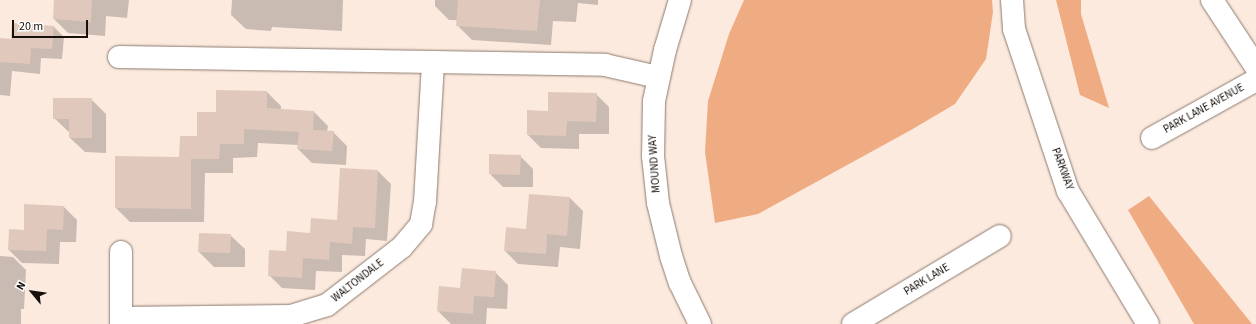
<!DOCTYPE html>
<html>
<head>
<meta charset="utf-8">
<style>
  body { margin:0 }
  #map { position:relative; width:1256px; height:324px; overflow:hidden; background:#fceadf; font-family:"Source Sans 3",sans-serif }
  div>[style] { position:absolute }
  .forest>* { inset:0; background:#efac83 }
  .shadow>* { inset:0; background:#0003 }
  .building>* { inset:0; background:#e0c9bc }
  .roads { filter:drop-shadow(0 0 1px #8d796d) drop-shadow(0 0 1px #8d796d) }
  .minor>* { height:22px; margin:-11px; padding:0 11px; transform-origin:11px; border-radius:11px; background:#fff }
  .secondary>* { height:22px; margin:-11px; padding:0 11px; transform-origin:11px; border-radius:11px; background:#fff }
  span { translate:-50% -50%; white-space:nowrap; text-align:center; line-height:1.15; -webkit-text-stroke:3px #fff; paint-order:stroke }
  .street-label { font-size:11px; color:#160f0a }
  .north { position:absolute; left:12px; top:272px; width:40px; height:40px; -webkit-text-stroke:3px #fff; paint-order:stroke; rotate:299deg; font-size:11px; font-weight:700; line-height:16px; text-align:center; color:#160f0a }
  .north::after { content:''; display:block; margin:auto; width:14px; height:18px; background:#160f0a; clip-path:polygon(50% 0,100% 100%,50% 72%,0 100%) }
  .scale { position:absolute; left:12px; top:20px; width:76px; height:18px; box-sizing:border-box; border:2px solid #160f0a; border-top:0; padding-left:5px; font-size:12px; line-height:14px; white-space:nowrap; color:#160f0a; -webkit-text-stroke:3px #fff; paint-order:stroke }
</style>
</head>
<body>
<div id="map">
  <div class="forest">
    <i style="clip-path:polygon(744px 0,992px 0,993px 12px,986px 59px,955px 104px,911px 130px,758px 214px,715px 223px,705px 152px,708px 101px,729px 34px)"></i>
    <i style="clip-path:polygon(1056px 0,1081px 0,1081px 14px,1109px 108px,1080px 95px)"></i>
    <i style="clip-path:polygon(1149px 196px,1252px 324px,1194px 324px,1128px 210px)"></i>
  </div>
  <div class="shadow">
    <i style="clip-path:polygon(55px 0,129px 0,127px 18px,106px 16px,105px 36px,68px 33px,54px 19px)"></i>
    <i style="clip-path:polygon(232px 0,343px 0,342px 31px,272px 27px,271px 31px,246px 29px,231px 15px)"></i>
    <i style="clip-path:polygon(435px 0,598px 0,598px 5px,578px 3px,576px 22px,553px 21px,551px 45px,472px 40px,457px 25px,457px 20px,449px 20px,435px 6px)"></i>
    <i style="clip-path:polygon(13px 24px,54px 27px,64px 37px,62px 59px,41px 58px,40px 74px,12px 71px,10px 96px,0 95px,0 39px,12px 40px)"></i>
    <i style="clip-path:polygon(267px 92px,281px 106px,281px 110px,314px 112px,328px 126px,327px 132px,333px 132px,347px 146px,346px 165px,312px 163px,298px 149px,299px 145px,258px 143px,257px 157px,233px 158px,233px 173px,205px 173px,204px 222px,130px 222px,116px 208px,180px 158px,217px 113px)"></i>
    <i style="clip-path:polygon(596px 94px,609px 107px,609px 134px,579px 134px,579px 149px,541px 148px,528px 135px,549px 112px)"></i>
    <i style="clip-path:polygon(91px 99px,106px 114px,106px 153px,85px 152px,70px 138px,70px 133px,54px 118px)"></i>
    <i style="clip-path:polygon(520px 156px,533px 169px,533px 187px,503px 187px,490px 174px)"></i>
    <i style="clip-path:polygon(378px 171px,391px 184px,387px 241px,366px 239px,365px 256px,342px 255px,342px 272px,316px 271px,315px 290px,282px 288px,269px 275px,287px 252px,311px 234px,338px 221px)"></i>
    <i style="clip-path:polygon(570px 198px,583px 211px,580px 249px,560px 247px,558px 267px,518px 264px,505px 251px,527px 230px)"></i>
    <i style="clip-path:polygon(64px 207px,77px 220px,76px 242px,60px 242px,59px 264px,22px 263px,9px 250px,25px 231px)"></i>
    <i style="clip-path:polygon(230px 235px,245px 249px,245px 267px,214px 267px,199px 252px)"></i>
    <i style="clip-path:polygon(0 256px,13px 257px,26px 270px,24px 309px,21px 309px,21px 324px,0 324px)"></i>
    <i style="clip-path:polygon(495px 272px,508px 285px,507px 309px,487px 308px,486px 324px,451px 324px,438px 311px,461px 289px)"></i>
  </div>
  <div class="building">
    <i style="clip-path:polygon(54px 0,92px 0,91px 22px,53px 19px)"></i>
    <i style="clip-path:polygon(458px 0,540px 0,537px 31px,456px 26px)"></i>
    <i style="clip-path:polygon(12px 23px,54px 26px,52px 49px,31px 48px,30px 64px,0 62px,0 38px,11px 39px)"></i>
    <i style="clip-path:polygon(216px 90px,267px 91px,267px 108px,314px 111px,313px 130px,334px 131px,332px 151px,297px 149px,299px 132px,244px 129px,244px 144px,220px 144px,219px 159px,191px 159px,191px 209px,115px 208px,115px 156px,179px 157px,180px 136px,197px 136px,197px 112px,216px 112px)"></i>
    <i style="clip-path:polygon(548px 92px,597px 93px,596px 122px,567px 121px,566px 136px,527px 135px,527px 110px,548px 111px)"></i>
    <i style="clip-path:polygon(53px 98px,92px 98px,92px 138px,69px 138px,69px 119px,53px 119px)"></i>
    <i style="clip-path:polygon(489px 154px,521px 155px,520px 175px,489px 174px)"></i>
    <i style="clip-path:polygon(340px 168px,378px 170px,375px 228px,353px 227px,352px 244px,330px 242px,329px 260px,303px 258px,302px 278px,268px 276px,269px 250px,286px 251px,287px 231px,310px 233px,311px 218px,337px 220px)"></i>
    <i style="clip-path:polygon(529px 194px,570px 197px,567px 236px,547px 234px,546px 254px,504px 251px,506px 227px,526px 229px)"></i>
    <i style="clip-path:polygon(24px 204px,64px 206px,63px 230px,47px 229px,46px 251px,8px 250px,9px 229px,24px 230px)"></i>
    <i style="clip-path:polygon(199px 233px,231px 234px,230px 253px,198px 252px)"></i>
    <i style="clip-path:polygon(462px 268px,496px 271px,494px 297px,474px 296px,473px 314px,437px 311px,439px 286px,460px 288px)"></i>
  </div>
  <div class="roads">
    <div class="minor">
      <i style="left:680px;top:0;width:52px;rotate:106.7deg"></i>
      <i style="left:665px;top:50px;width:52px;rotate:102.2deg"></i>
      <i style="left:654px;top:101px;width:55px;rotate:91deg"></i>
      <i style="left:653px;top:156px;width:47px;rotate:83.9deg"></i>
      <i style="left:658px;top:203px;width:55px;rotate:76.2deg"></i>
      <i style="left:671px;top:256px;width:28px;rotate:72deg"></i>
      <i style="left:680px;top:283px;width:46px;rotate:64deg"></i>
      <i style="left:1212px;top:0;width:80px;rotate:56.7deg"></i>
      <i style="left:119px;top:57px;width:486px;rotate:0.9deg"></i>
      <i style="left:605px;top:65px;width:54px;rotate:12.8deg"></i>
      <i style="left:1152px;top:138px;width:119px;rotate:-29.1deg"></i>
      <i style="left:121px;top:318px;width:170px;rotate:-0.7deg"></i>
      <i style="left:291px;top:316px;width:38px;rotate:-17deg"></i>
      <i style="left:327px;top:305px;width:95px;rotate:-37.7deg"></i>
      <i style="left:402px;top:247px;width:30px;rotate:-50deg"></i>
      <i style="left:421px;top:224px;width:22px;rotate:-80deg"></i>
      <i style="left:425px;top:202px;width:140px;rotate:-86.7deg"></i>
      <i style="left:121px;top:324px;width:72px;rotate:-90deg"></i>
      <i style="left:853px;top:324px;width:171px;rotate:-30.9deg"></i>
    </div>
    <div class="secondary">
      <i style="left:1012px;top:0;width:29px;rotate:86deg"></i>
      <i style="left:1014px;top:29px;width:171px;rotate:71.6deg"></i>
      <i style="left:1068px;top:191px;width:155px;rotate:59deg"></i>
    </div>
  </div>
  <div class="street-label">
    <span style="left:1204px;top:109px;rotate:-29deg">PARK LANE AVENUE</span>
    <span style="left:655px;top:164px;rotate:-94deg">MOUND WAY</span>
    <span style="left:1062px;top:169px;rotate:70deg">PARKWAY</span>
    <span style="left:927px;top:280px;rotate:-31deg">PARK LANE</span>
    <span style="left:358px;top:281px;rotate:-38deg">WALTONDALE</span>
  </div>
  <div class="north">N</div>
  <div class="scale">20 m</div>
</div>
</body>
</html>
